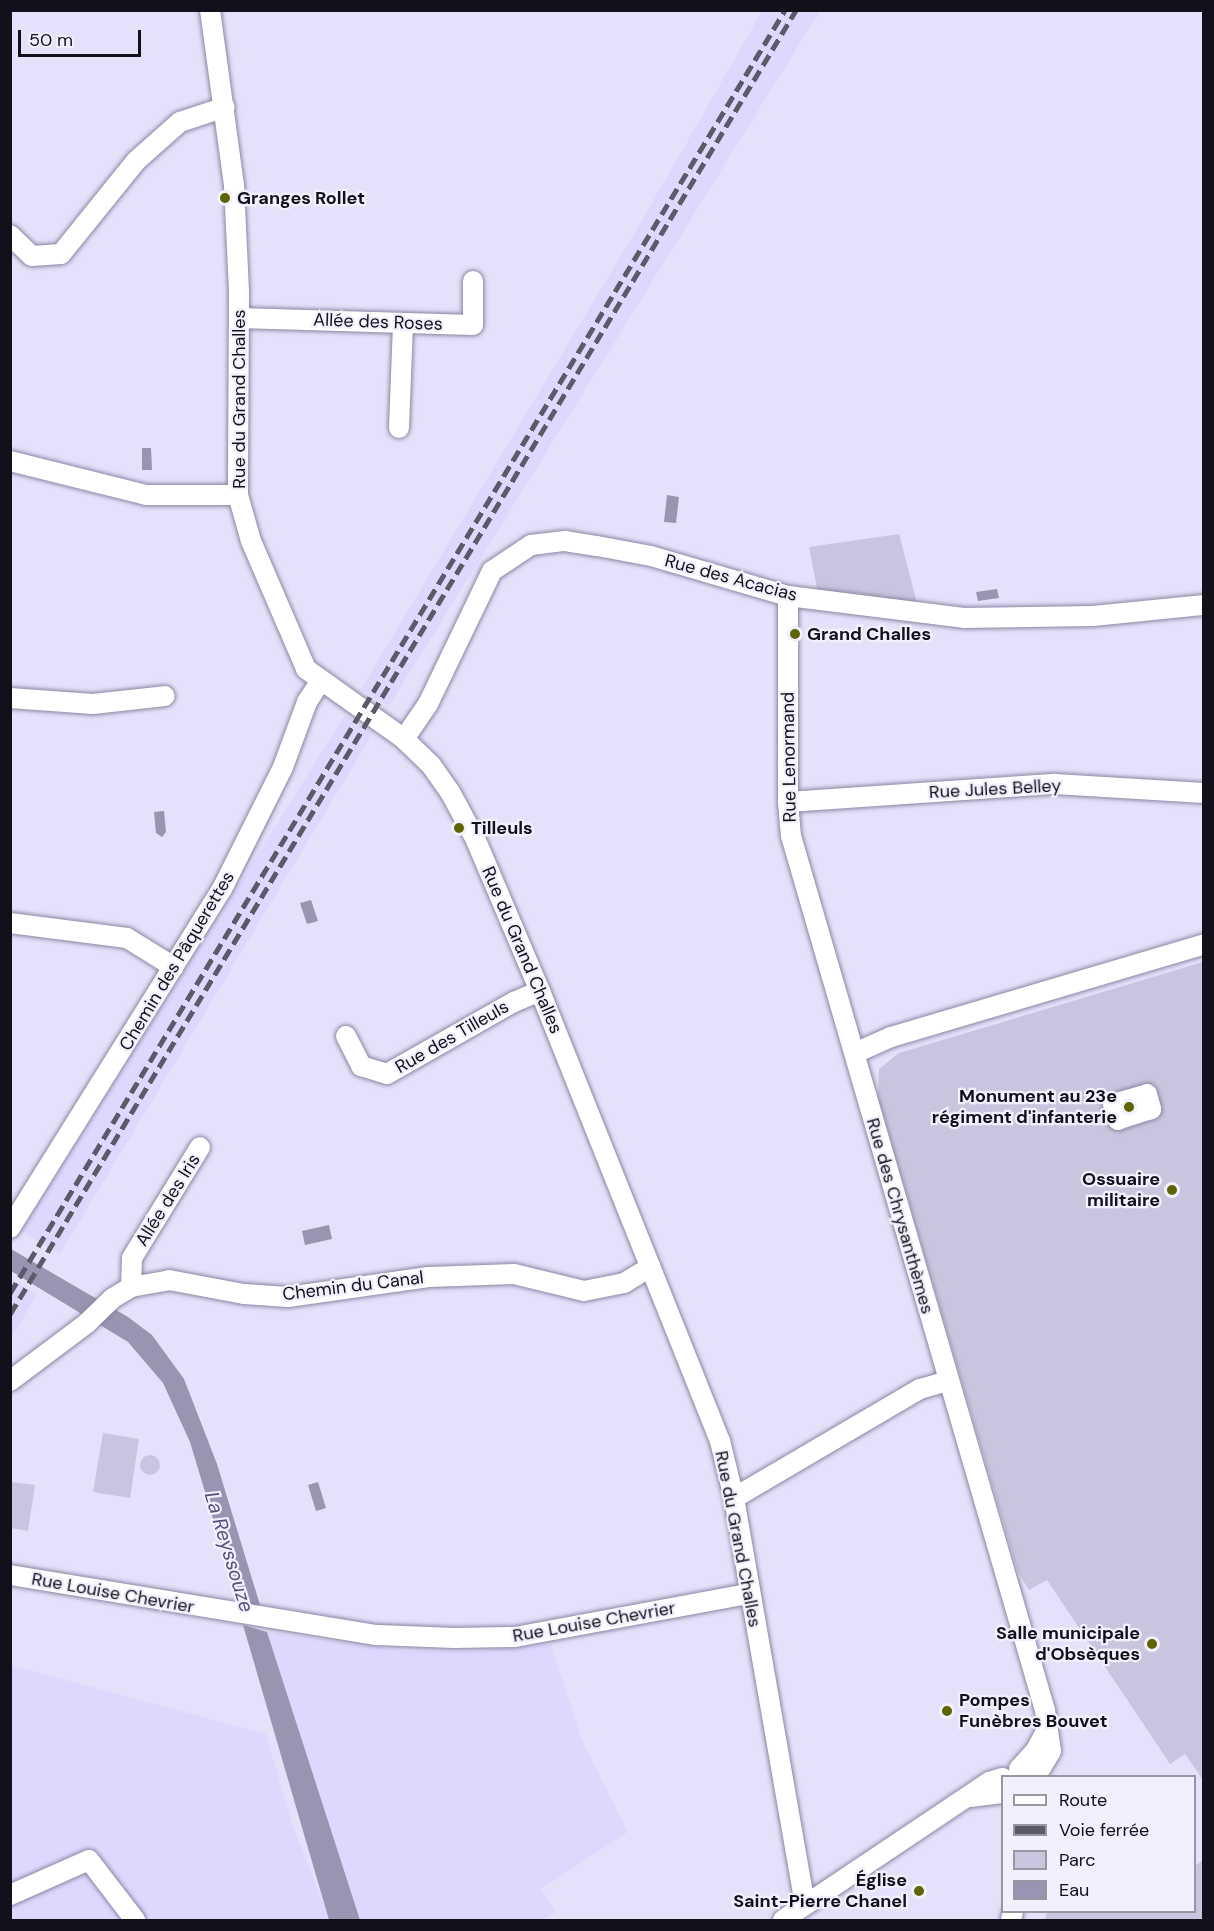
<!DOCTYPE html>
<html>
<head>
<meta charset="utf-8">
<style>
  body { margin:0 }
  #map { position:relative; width:1214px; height:1931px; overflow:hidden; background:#e5e1fb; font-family:"DM Sans",sans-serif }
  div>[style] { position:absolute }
  .built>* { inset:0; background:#ded8ff }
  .green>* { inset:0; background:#c9c5de }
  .round { border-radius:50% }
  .water>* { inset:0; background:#9894b1 }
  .roads { filter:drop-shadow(0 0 2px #8b86a3) drop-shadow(0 0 2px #8b86a3) }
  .minor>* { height:20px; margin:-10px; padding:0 10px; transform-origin:10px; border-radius:10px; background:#fff }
  .rail>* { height:4.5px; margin-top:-2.25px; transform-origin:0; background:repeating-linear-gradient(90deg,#5c5a69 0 12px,transparent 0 18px) }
  .dots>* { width:16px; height:16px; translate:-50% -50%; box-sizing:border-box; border:3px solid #f2f0fd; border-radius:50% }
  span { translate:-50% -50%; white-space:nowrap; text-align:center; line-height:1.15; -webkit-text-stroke:4.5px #f2f0fd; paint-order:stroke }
  .poi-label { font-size:18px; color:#12101a; font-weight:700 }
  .left { translate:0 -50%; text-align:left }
  .right { translate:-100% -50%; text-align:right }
  .street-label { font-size:18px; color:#12101a }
  .water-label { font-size:20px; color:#574e7c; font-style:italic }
  .frame { position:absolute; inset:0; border:12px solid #12101a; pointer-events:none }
  .legend { position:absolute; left:1001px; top:1775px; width:195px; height:138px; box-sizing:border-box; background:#f2f0fd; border:2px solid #9896a2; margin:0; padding:8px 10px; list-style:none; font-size:18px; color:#12101a }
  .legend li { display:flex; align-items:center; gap:12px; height:30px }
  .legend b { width:30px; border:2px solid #9896a2 }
  .scale { position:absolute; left:18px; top:30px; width:123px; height:27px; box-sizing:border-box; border:3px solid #12101a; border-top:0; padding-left:8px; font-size:18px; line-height:21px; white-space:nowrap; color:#12101a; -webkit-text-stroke:4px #f2f0fd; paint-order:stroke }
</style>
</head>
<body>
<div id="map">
  <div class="built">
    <i style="clip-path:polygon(762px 11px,820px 11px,389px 706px,361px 689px,637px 229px)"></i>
    <i style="clip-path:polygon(345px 715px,373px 733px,60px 1254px,22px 1231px)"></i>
    <i style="clip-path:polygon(11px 1280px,37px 1294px,11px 1339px)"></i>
    <i style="clip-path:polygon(267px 1632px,405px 1651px,480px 1651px,551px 1644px,581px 1738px,628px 1832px,541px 1889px,556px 1912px,543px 1920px,360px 1920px)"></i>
    <i style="clip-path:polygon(10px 1665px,266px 1734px,292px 1823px,329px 1920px,11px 1920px)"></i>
  </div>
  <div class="green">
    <i style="clip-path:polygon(899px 534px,917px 603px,818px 594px,809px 547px)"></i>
    <i style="clip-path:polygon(1203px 962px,1203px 1780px,1185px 1754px,1170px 1764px,1047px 1580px,1029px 1590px,1018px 1572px,878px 1097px,879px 1069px,899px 1053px)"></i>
    <i style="clip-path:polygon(103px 1433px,139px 1439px,130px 1498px,93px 1492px)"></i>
    <i class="round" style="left:140px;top:1455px;width:20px;height:20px"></i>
    <i style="clip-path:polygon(11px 1482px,35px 1485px,28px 1531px,11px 1528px)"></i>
    <i style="clip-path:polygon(1203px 1860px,1203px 1920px,1045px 1920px,1047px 1912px,1194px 1912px,1195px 1866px)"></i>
  </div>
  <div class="water">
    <i style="clip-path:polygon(142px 448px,151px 448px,152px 470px,142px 470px)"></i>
    <i style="clip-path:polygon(667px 495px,679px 497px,676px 523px,664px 522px)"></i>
    <i style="clip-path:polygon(997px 589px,999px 598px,978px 601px,976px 592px)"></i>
    <i style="clip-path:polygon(164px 811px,166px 832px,162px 837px,156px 833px,154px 812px)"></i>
    <i style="clip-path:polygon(311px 900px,318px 921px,307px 924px,300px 903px)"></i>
    <i style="clip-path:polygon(329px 1225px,332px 1239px,305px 1245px,302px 1231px)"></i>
    <i style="clip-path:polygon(11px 1249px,128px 1317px,152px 1335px,184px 1379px,217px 1464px,260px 1605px,239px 1605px,190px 1442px,163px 1383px,128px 1342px,11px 1271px)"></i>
    <i style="clip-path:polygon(318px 1482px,326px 1508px,316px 1511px,308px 1485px)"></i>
    <i style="clip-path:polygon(243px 1625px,267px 1632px,360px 1920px,329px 1920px)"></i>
  </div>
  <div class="roads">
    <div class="minor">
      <i style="left:210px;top:10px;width:177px;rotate:82.2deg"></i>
      <i style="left:234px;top:185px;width:107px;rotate:87.3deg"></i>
      <i style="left:239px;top:292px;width:203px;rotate:90.3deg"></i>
      <i style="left:238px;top:495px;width:48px;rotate:74.2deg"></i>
      <i style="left:251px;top:541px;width:139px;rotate:66.7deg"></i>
      <i style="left:306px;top:669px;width:120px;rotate:35.5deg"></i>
      <i style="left:404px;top:739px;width:37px;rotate:44deg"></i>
      <i style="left:431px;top:765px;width:33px;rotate:55deg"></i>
      <i style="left:450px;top:792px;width:52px;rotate:61.5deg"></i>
      <i style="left:475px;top:838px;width:166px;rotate:67deg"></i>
      <i style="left:540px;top:991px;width:485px;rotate:68.2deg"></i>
      <i style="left:720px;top:1441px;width:59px;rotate:76.2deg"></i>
      <i style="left:734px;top:1498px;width:413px;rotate:80.1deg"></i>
      <i style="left:10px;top:235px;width:30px;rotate:44deg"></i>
      <i style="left:32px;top:256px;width:29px;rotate:-4deg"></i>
      <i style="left:61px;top:254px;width:119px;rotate:-51.1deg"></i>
      <i style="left:136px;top:161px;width:59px;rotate:-41.6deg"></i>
      <i style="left:180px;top:122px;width:47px;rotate:-18.4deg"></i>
      <i style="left:239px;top:318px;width:234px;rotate:1.7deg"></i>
      <i style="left:473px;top:325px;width:44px;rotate:-90deg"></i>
      <i style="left:399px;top:428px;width:105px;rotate:-87.8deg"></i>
      <i style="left:10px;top:461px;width:140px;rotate:14deg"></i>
      <i style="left:146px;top:495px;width:92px"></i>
      <i style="left:788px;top:596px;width:206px;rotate:90deg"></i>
      <i style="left:788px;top:802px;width:34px;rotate:85deg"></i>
      <i style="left:791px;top:836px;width:910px;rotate:73.8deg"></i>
      <i style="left:1045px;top:1710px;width:41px;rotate:81.7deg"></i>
      <i style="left:1051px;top:1751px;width:29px;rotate:121deg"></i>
      <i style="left:10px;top:698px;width:83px;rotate:4.1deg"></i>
      <i style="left:93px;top:704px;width:72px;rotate:-6.3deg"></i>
      <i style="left:404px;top:739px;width:42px;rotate:-55.6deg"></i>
      <i style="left:428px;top:704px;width:148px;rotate:-64.3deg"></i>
      <i style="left:492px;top:571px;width:47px;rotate:-33.7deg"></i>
      <i style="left:531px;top:545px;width:34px;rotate:-7deg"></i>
      <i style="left:565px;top:541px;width:32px;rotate:9deg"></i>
      <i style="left:597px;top:546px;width:55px;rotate:10.5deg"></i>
      <i style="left:651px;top:556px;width:143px;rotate:16.3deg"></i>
      <i style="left:788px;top:596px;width:177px;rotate:7.1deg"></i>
      <i style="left:964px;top:618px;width:129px;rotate:-0.9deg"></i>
      <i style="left:1093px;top:616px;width:112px;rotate:-5.7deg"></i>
      <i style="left:788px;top:802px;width:268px;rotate:-3.9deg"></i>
      <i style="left:1055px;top:784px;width:149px;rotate:3.5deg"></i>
      <i style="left:10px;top:923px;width:118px;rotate:7.3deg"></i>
      <i style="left:127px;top:938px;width:55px;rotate:31.7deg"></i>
      <i style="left:346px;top:1036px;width:34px;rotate:63deg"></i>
      <i style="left:361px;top:1066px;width:27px;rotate:17deg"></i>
      <i style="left:387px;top:1074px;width:146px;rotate:-29.6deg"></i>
      <i style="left:514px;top:1002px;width:28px;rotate:-23deg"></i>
      <i style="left:855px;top:1053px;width:39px;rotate:-24deg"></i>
      <i style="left:891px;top:1037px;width:327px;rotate:-16.5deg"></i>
      <i style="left:1147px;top:1094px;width:16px;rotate:75deg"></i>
      <i style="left:1151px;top:1109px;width:35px;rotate:162deg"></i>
      <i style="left:1118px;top:1120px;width:17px;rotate:-107deg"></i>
      <i style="left:1113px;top:1104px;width:35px;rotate:-16deg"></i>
      <i style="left:10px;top:1228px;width:400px;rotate:-58deg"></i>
      <i style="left:222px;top:889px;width:136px;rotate:-63.4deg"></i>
      <i style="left:283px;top:767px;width:69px;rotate:-69.7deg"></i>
      <i style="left:307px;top:702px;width:24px;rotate:-57deg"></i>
      <i style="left:131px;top:1287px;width:29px;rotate:-88deg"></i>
      <i style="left:132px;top:1258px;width:130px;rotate:-58.5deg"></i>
      <i style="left:10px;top:1381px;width:95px;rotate:-36.9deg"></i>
      <i style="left:86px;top:1324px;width:37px;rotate:-44deg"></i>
      <i style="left:113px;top:1298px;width:21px;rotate:-31deg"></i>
      <i style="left:131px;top:1287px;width:39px;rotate:-10deg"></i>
      <i style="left:169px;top:1280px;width:76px;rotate:10.6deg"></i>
      <i style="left:244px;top:1294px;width:44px;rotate:3.9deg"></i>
      <i style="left:288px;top:1297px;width:142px;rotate:-8.1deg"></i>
      <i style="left:429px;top:1277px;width:85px;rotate:-2deg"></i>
      <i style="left:514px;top:1274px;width:72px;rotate:13.7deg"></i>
      <i style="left:584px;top:1291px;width:41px;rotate:-11.3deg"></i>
      <i style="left:624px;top:1283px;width:31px;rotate:-31deg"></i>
      <i style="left:734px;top:1498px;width:216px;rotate:-30.4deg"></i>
      <i style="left:920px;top:1389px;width:29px;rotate:-16deg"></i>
      <i style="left:10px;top:1575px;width:373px;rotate:9.3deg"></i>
      <i style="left:378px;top:1635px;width:76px;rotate:2.3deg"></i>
      <i style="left:454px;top:1638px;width:61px;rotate:-0.9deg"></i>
      <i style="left:515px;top:1637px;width:237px;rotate:-10.5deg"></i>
      <i style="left:1019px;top:1769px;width:25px;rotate:-48deg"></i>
      <i style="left:1036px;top:1750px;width:21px;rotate:-62deg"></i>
      <i style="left:970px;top:1797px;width:32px;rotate:-7deg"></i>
      <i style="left:10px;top:1895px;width:86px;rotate:-23.9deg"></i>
      <i style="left:89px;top:1860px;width:76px;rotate:52.5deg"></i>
      <i style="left:783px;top:1920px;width:248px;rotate:-33.8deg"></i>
      <i style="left:989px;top:1782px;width:14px;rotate:-17deg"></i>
      <i style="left:1011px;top:1920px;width:8px;rotate:-76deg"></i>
    </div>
  </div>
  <div class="rail">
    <i style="left:10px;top:1293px;width:1499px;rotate:-58.87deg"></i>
    <i style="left:10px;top:1314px;width:1523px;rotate:-58.92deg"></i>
  </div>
  <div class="dots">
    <i style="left:225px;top:198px;background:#5e6400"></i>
    <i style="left:795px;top:634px;background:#5e6400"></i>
    <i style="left:459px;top:828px;background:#5e6400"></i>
    <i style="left:1129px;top:1107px;background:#5e6400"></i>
    <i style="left:1172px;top:1190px;background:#5e6400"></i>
    <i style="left:1152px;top:1644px;background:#5e6400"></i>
    <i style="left:947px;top:1711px;background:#5e6400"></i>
    <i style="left:919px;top:1891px;background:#5e6400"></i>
  </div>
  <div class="poi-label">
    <span class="left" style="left:237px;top:198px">Granges Rollet</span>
    <span class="left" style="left:807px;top:634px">Grand Challes</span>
    <span class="left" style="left:471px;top:828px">Tilleuls</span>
    <span class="right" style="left:1117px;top:1107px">Monument au 23e<br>régiment d'infanterie</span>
    <span class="right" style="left:1160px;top:1190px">Ossuaire<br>militaire</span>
    <span class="right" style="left:1140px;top:1644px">Salle municipale<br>d'Obsèques</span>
    <span class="left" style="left:959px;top:1711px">Pompes<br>Funèbres Bouvet</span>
    <span class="right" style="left:907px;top:1891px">Église<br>Saint-Pierre Chanel</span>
  </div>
  <div class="street-label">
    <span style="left:378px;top:322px;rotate:2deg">Allée des Roses</span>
    <span style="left:239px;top:399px;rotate:-90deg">Rue du Grand Challes</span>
    <span style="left:731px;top:578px;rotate:15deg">Rue des Acacias</span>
    <span style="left:789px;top:757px;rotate:-91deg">Rue Lenormand</span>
    <span style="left:995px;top:789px;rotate:-3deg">Rue Jules Belley</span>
    <span style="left:522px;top:950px;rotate:67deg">Rue du Grand Challes</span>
    <span style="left:177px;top:961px;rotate:-59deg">Chemin des Pâquerettes</span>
    <span style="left:452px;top:1037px;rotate:-30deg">Rue des Tilleuls</span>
    <span style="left:168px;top:1200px;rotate:-58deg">Allée des Iris</span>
    <span style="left:900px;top:1216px;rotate:74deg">Rue des Chrysanthèmes</span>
    <span style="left:353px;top:1286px;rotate:-7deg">Chemin du Canal</span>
    <span style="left:738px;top:1539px;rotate:79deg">Rue du Grand Challes</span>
    <span style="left:113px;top:1593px;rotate:10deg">Rue Louise Chevrier</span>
    <span style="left:594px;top:1622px;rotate:-10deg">Rue Louise Chevrier</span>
  </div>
  <div class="water-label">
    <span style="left:229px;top:1552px;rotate:73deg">La Reyssouze</span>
  </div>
  <div class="frame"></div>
  <ul class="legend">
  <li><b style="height:8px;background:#fff"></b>Route</li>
  <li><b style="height:8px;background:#5c5a69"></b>Voie ferrée</li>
  <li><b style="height:16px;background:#c9c5de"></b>Parc</li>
  <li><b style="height:16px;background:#9894b1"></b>Eau</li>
  </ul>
  <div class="scale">50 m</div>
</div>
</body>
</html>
